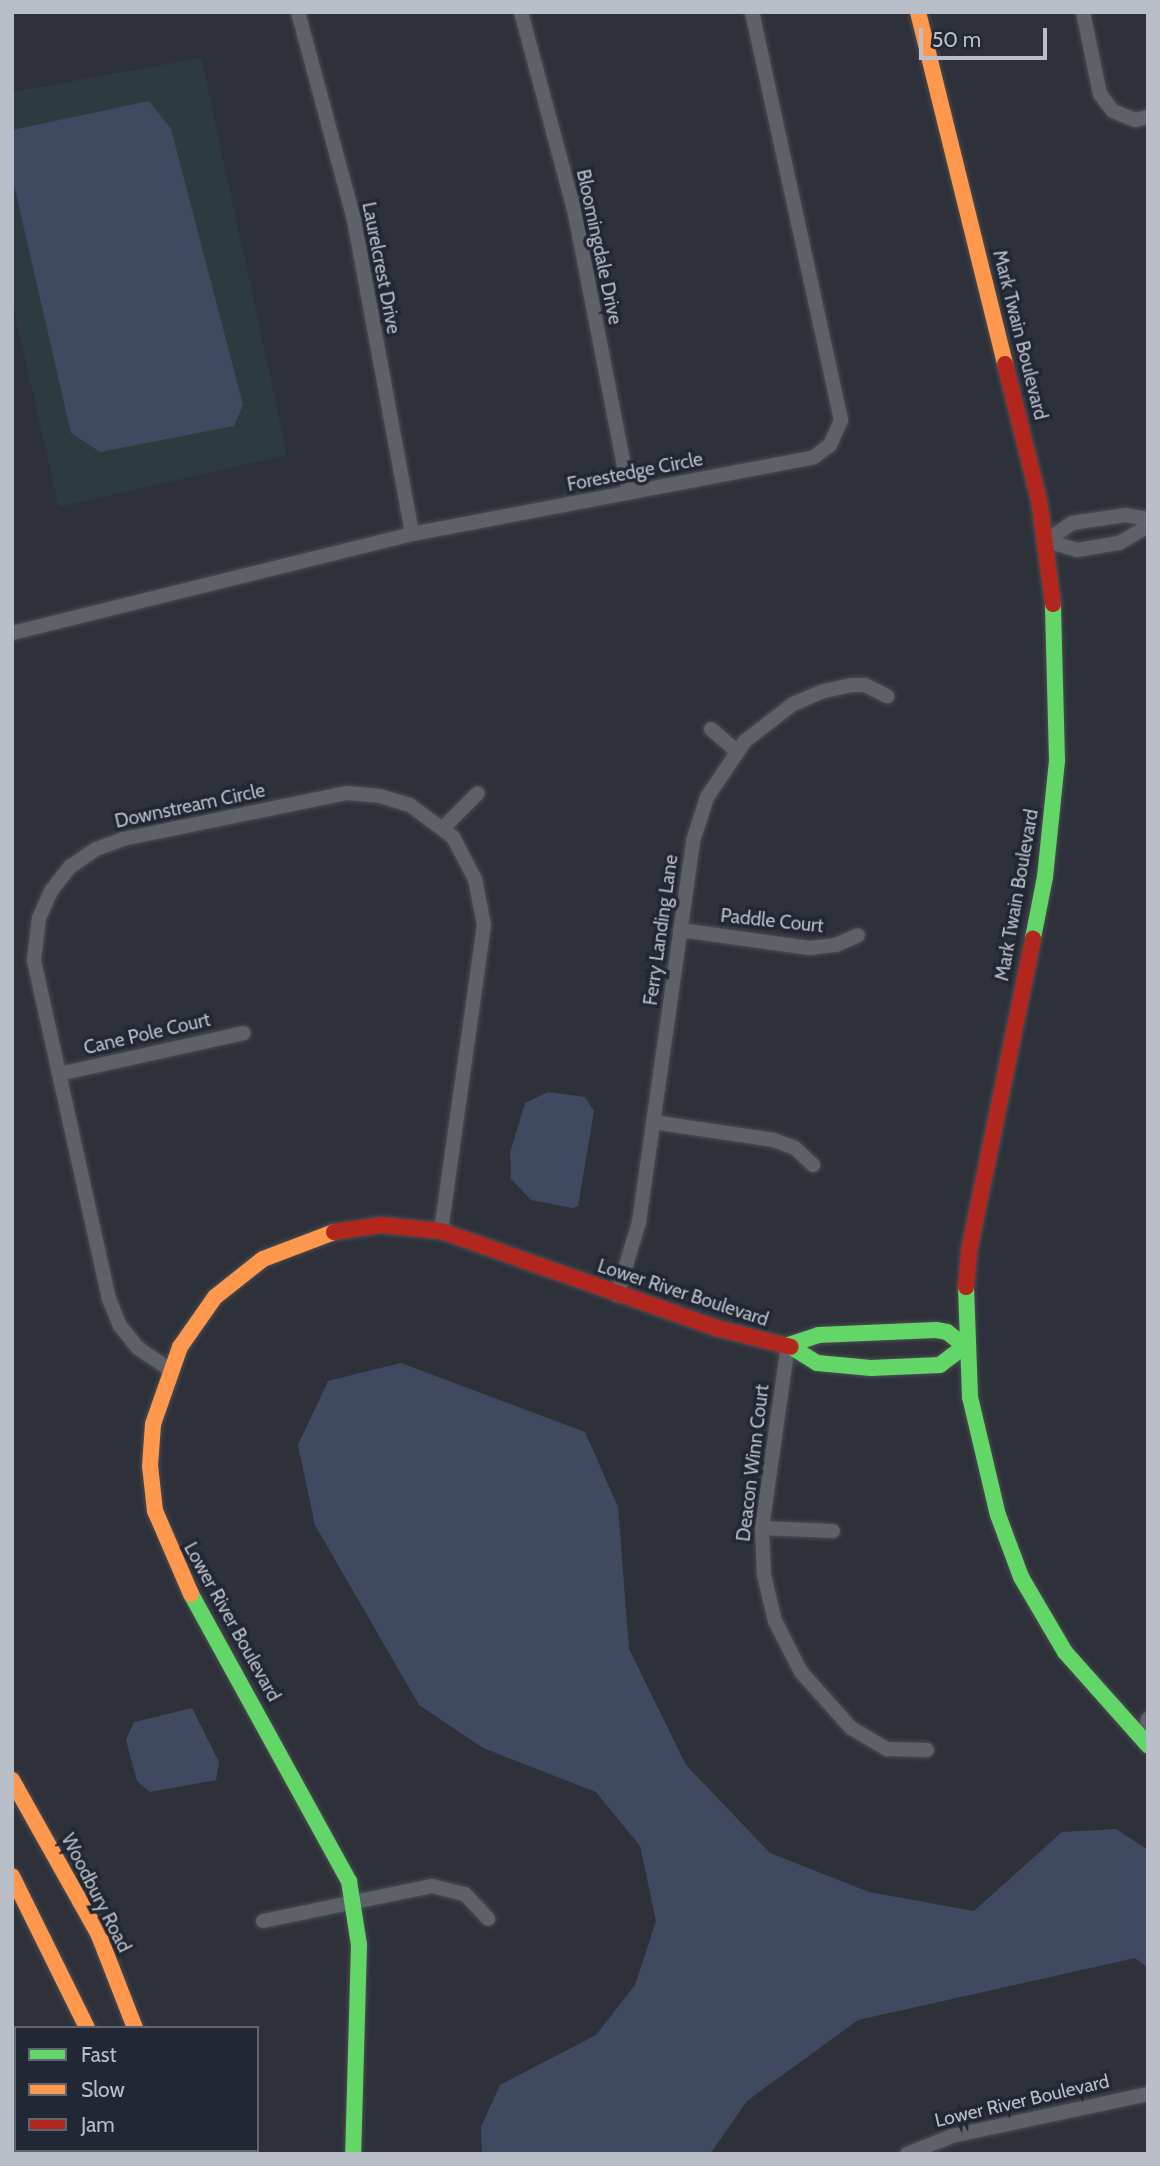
<!DOCTYPE html>
<html>
<head>
<meta charset="utf-8">
<style>
  body { margin:0 }
  #map { position:relative; width:1160px; height:2166px; overflow:hidden; background:#2e3139; font-family:Cabin,sans-serif }
  div>[style] { position:absolute }
  .green>* { inset:0; background:#2c3b3f }
  .water>* { inset:0; background:#3f4a61 }
  .roads { filter:drop-shadow(0 0 2px #4a4c52) drop-shadow(0 0 2px #4a4c52) }
  .street>* { height:14px; margin:-7px; padding:0 7px; transform-origin:7px; border-radius:7px; background:#5e6167 }
  .fast>* { height:16px; margin:-8px; padding:0 8px; transform-origin:8px; border-radius:8px; background:#63d668 }
  .slow>* { height:16px; margin:-8px; padding:0 8px; transform-origin:8px; border-radius:8px; background:#ff974d }
  .jam>* { height:16px; margin:-8px; padding:0 8px; transform-origin:8px; border-radius:8px; background:#b3261e }
  span { translate:-50% -50%; white-space:nowrap; text-align:center; line-height:1.15; -webkit-text-stroke:7px #212834; paint-order:stroke }
  .street-label { font-size:19px; color:#b9bec9 }
  .frame { position:absolute; inset:0; border:14px solid #b9bec9; pointer-events:none }
  .legend { position:absolute; left:14px; top:2026px; width:245px; height:126px; box-sizing:border-box; background:#212834; border:2px solid #5e6470; margin:0; padding:9px 12px; list-style:none; font-size:21px; color:#b9bec9 }
  .legend li { display:flex; align-items:center; gap:14px; height:35px }
  .legend b { width:35px; border:2px solid #5e6470 }
  .scale { position:absolute; left:919px; top:28px; width:128px; height:32px; box-sizing:border-box; border:4px solid #b9bec9; border-top:0; padding-left:9px; font-size:21px; line-height:24px; white-space:nowrap; color:#b9bec9; -webkit-text-stroke:5px #212834; paint-order:stroke }
</style>
</head>
<body>
<div id="map">
  <div class="green">
    <i style="clip-path:polygon(201px 58px,287px 455px,59px 507px,12px 301px,12px 92px)"></i>
  </div>
  <div class="water">
    <i style="clip-path:polygon(149px 101px,171px 129px,243px 405px,234px 426px,100px 452px,71px 433px,12px 176px,12px 130px)"></i>
    <i style="clip-path:polygon(548px 1092px,585px 1097px,594px 1111px,578px 1206px,573px 1208px,531px 1200px,511px 1179px,510px 1153px,525px 1103px)"></i>
    <i style="clip-path:polygon(401px 1363px,585px 1432px,618px 1507px,629px 1649px,686px 1765px,770px 1853px,869px 1892px,974px 1911px,1062px 1832px,1116px 1829px,1148px 1850px,1148px 1968px,1135px 1958px,858px 2020px,747px 2101px,710px 2154px,482px 2154px,481px 2127px,500px 2085px,596px 2035px,635px 1985px,656px 1921px,640px 1846px,596px 1792px,483px 1748px,419px 1705px,315px 1525px,298px 1445px,328px 1381px)"></i>
    <i style="clip-path:polygon(192px 1708px,219px 1762px,216px 1780px,150px 1792px,137px 1781px,126px 1740px,134px 1722px)"></i>
  </div>
  <div class="roads">
    <div class="street">
      <i style="left:298px;top:12px;width:215px;rotate:74.9deg"></i>
      <i style="left:354px;top:220px;width:319px;rotate:79.5deg"></i>
      <i style="left:521px;top:12px;width:209px;rotate:75deg"></i>
      <i style="left:575px;top:214px;width:283px;rotate:79deg"></i>
      <i style="left:1083px;top:12px;width:84px;rotate:78.3deg"></i>
      <i style="left:1100px;top:94px;width:21px;rotate:53deg"></i>
      <i style="left:1113px;top:111px;width:24px;rotate:22deg"></i>
      <i style="left:1135px;top:120px;width:13px;rotate:-13deg"></i>
      <i style="left:1148px;top:519px;width:22px;rotate:-170deg"></i>
      <i style="left:1126px;top:515px;width:55px;rotate:171.6deg"></i>
      <i style="left:1072px;top:523px;width:32px;rotate:145deg"></i>
      <i style="left:1046px;top:541px;width:32px;rotate:16deg"></i>
      <i style="left:1077px;top:550px;width:43px;rotate:-9.5deg"></i>
      <i style="left:1119px;top:543px;width:34px;rotate:-30deg"></i>
      <i style="left:12px;top:633px;width:412px;rotate:-13.9deg"></i>
      <i style="left:412px;top:534px;width:409px;rotate:-10.8deg"></i>
      <i style="left:814px;top:457px;width:20px;rotate:-37deg"></i>
      <i style="left:830px;top:445px;width:27px;rotate:-66deg"></i>
      <i style="left:841px;top:420px;width:418px;rotate:-102.3deg"></i>
      <i style="left:711px;top:729px;width:33px;rotate:41deg"></i>
      <i style="left:443px;top:828px;width:49px;rotate:-45deg"></i>
      <i style="left:680px;top:930px;width:131px;rotate:7.9deg"></i>
      <i style="left:810px;top:948px;width:26px;rotate:-7deg"></i>
      <i style="left:836px;top:945px;width:24px;rotate:-24deg"></i>
      <i style="left:59px;top:1074px;width:189px;rotate:-12.5deg"></i>
      <i style="left:653px;top:1122px;width:122px;rotate:8.5deg"></i>
      <i style="left:774px;top:1140px;width:22px;rotate:21deg"></i>
      <i style="left:795px;top:1148px;width:25px;rotate:43deg"></i>
      <i style="left:617px;top:1295px;width:76px;rotate:-73.2deg"></i>
      <i style="left:639px;top:1222px;width:385px;rotate:-81.9deg"></i>
      <i style="left:693px;top:841px;width:46px;rotate:-72.3deg"></i>
      <i style="left:707px;top:797px;width:68px;rotate:-55.8deg"></i>
      <i style="left:745px;top:741px;width:61px;rotate:-37.6deg"></i>
      <i style="left:793px;top:704px;width:34px;rotate:-23deg"></i>
      <i style="left:824px;top:691px;width:29px;rotate:-12deg"></i>
      <i style="left:852px;top:685px;width:13px"></i>
      <i style="left:865px;top:685px;width:25px;rotate:27deg"></i>
      <i style="left:788px;top:1345px;width:185px;rotate:98.1deg"></i>
      <i style="left:762px;top:1528px;width:47px;rotate:87.6deg"></i>
      <i style="left:764px;top:1575px;width:47px;rotate:76.6deg"></i>
      <i style="left:775px;top:1621px;width:57px;rotate:63deg"></i>
      <i style="left:801px;top:1672px;width:75px;rotate:48.2deg"></i>
      <i style="left:851px;top:1728px;width:42px;rotate:30.3deg"></i>
      <i style="left:887px;top:1749px;width:40px;rotate:1.4deg"></i>
      <i style="left:169px;top:1369px;width:37px;rotate:-146deg"></i>
      <i style="left:138px;top:1348px;width:28px;rotate:-129deg"></i>
      <i style="left:120px;top:1326px;width:29px;rotate:-112deg"></i>
      <i style="left:109px;top:1299px;width:347px;rotate:-102.5deg"></i>
      <i style="left:34px;top:960px;width:42px;rotate:-83.2deg"></i>
      <i style="left:39px;top:918px;width:30px;rotate:-66deg"></i>
      <i style="left:51px;top:891px;width:31px;rotate:-52deg"></i>
      <i style="left:70px;top:867px;width:32px;rotate:-35deg"></i>
      <i style="left:96px;top:849px;width:29px;rotate:-20deg"></i>
      <i style="left:123px;top:839px;width:229px;rotate:-11.6deg"></i>
      <i style="left:347px;top:793px;width:33px;rotate:5deg"></i>
      <i style="left:380px;top:796px;width:31px;rotate:17deg"></i>
      <i style="left:410px;top:805px;width:54px;rotate:36.7deg"></i>
      <i style="left:453px;top:837px;width:47px;rotate:62.4deg"></i>
      <i style="left:475px;top:879px;width:47px;rotate:78.9deg"></i>
      <i style="left:484px;top:925px;width:309px;rotate:98deg"></i>
      <i style="left:762px;top:1528px;width:71px;rotate:2.4deg"></i>
      <i style="left:1146px;top:1740px;width:3px;rotate:162deg"></i>
      <i style="left:1143px;top:1741px;width:23px;rotate:-77deg"></i>
      <i style="left:263px;top:1921px;width:173px;rotate:-11.7deg"></i>
      <i style="left:432px;top:1886px;width:34px;rotate:14deg"></i>
      <i style="left:465px;top:1894px;width:34px;rotate:47deg"></i>
      <i style="left:907px;top:2154px;width:48px;rotate:-21.8deg"></i>
      <i style="left:952px;top:2136px;width:200px;rotate:-12.1deg"></i>
    </div>
    <div class="fast">
      <i style="left:1033px;top:938px;width:62px;rotate:-78.9deg"></i>
      <i style="left:1045px;top:877px;width:118px;rotate:-84.1deg"></i>
      <i style="left:1057px;top:760px;width:156px;rotate:-91.5deg"></i>
      <i style="left:966px;top:1287px;width:110px;rotate:87.9deg"></i>
      <i style="left:970px;top:1397px;width:121px;rotate:76.7deg"></i>
      <i style="left:998px;top:1515px;width:66px;rotate:69.6deg"></i>
      <i style="left:1021px;top:1577px;width:87px;rotate:59.6deg"></i>
      <i style="left:1065px;top:1652px;width:125px;rotate:48.3deg"></i>
      <i style="left:788px;top:1345px;width:32px;rotate:-18deg"></i>
      <i style="left:818px;top:1335px;width:118px;rotate:-2.4deg"></i>
      <i style="left:936px;top:1330px;width:11px;rotate:10deg"></i>
      <i style="left:947px;top:1332px;width:23px;rotate:38deg"></i>
      <i style="left:965px;top:1346px;width:31px;rotate:143deg"></i>
      <i style="left:940px;top:1365px;width:69px;rotate:177.5deg"></i>
      <i style="left:871px;top:1368px;width:54px;rotate:-174.7deg"></i>
      <i style="left:817px;top:1363px;width:31px;rotate:-148deg"></i>
      <i style="left:191px;top:1594px;width:328px;rotate:61.2deg"></i>
      <i style="left:349px;top:1881px;width:65px;rotate:81.1deg"></i>
      <i style="left:359px;top:1945px;width:209px;rotate:91.6deg"></i>
    </div>
    <div class="slow">
      <i style="left:918px;top:12px;width:363px;rotate:76.1deg"></i>
      <i style="left:191px;top:1594px;width:90px;rotate:-113.4deg"></i>
      <i style="left:155px;top:1511px;width:45px;rotate:-96.3deg"></i>
      <i style="left:150px;top:1466px;width:42px;rotate:-85.9deg"></i>
      <i style="left:153px;top:1424px;width:82px;rotate:-70.7deg"></i>
      <i style="left:180px;top:1347px;width:61px;rotate:-55deg"></i>
      <i style="left:215px;top:1297px;width:61px;rotate:-38.4deg"></i>
      <i style="left:263px;top:1259px;width:76px;rotate:-20.8deg"></i>
      <i style="left:12px;top:1780px;width:176px;rotate:60.7deg"></i>
      <i style="left:98px;top:1933px;width:102px;rotate:68.7deg"></i>
      <i style="left:12px;top:1876px;width:169px;rotate:63.7deg"></i>
      <i style="left:145px;top:2150px;width:4px;rotate:76deg"></i>
    </div>
    <div class="jam">
      <i style="left:1005px;top:364px;width:140px;rotate:76deg"></i>
      <i style="left:1039px;top:500px;width:105px;rotate:82.3deg"></i>
      <i style="left:334px;top:1232px;width:49px;rotate:-8.3deg"></i>
      <i style="left:382px;top:1225px;width:59px;rotate:5.8deg"></i>
      <i style="left:441px;top:1231px;width:292px;rotate:19.4deg"></i>
      <i style="left:716px;top:1328px;width:77px;rotate:14.2deg"></i>
      <i style="left:966px;top:1287px;width:36px;rotate:-85deg"></i>
      <i style="left:969px;top:1251px;width:319px;rotate:-78.4deg"></i>
      <i style="left:183px;top:2150px;width:4px;rotate:76deg"></i>
    </div>
  </div>
  <div class="street-label">
    <span style="left:599px;top:247px;rotate:78deg">Bloomingdale Drive</span>
    <span style="left:381px;top:268px;rotate:79deg">Laurelcrest Drive</span>
    <span style="left:1020px;top:335px;rotate:76deg">Mark Twain Boulevard</span>
    <span style="left:635px;top:472px;rotate:-11deg">Forestedge Circle</span>
    <span style="left:190px;top:806px;rotate:-12deg">Downstream Circle</span>
    <span style="left:1017px;top:895px;rotate:-80deg">Mark Twain Boulevard</span>
    <span style="left:772px;top:921px;rotate:6deg">Paddle Court</span>
    <span style="left:661px;top:930px;rotate:-82deg">Ferry Landing Lane</span>
    <span style="left:147px;top:1034px;rotate:-13deg">Cane Pole Court</span>
    <span style="left:683px;top:1293px;rotate:18deg">Lower River Boulevard</span>
    <span style="left:753px;top:1463px;rotate:-83deg">Deacon Winn Court</span>
    <span style="left:232px;top:1622px;rotate:61deg">Lower River Boulevard</span>
    <span style="left:96px;top:1893px;rotate:63deg">Woodbury Road</span>
    <span style="left:1022px;top:2101px;rotate:-13deg">Lower River Boulevard</span>
  </div>
  <div class="frame"></div>
  <ul class="legend">
  <li><b style="height:9px;background:#63d668"></b>Fast</li>
  <li><b style="height:9px;background:#ff974d"></b>Slow</li>
  <li><b style="height:9px;background:#b3261e"></b>Jam</li>
  </ul>
  <div class="scale">50 m</div>
</div>
</body>
</html>
